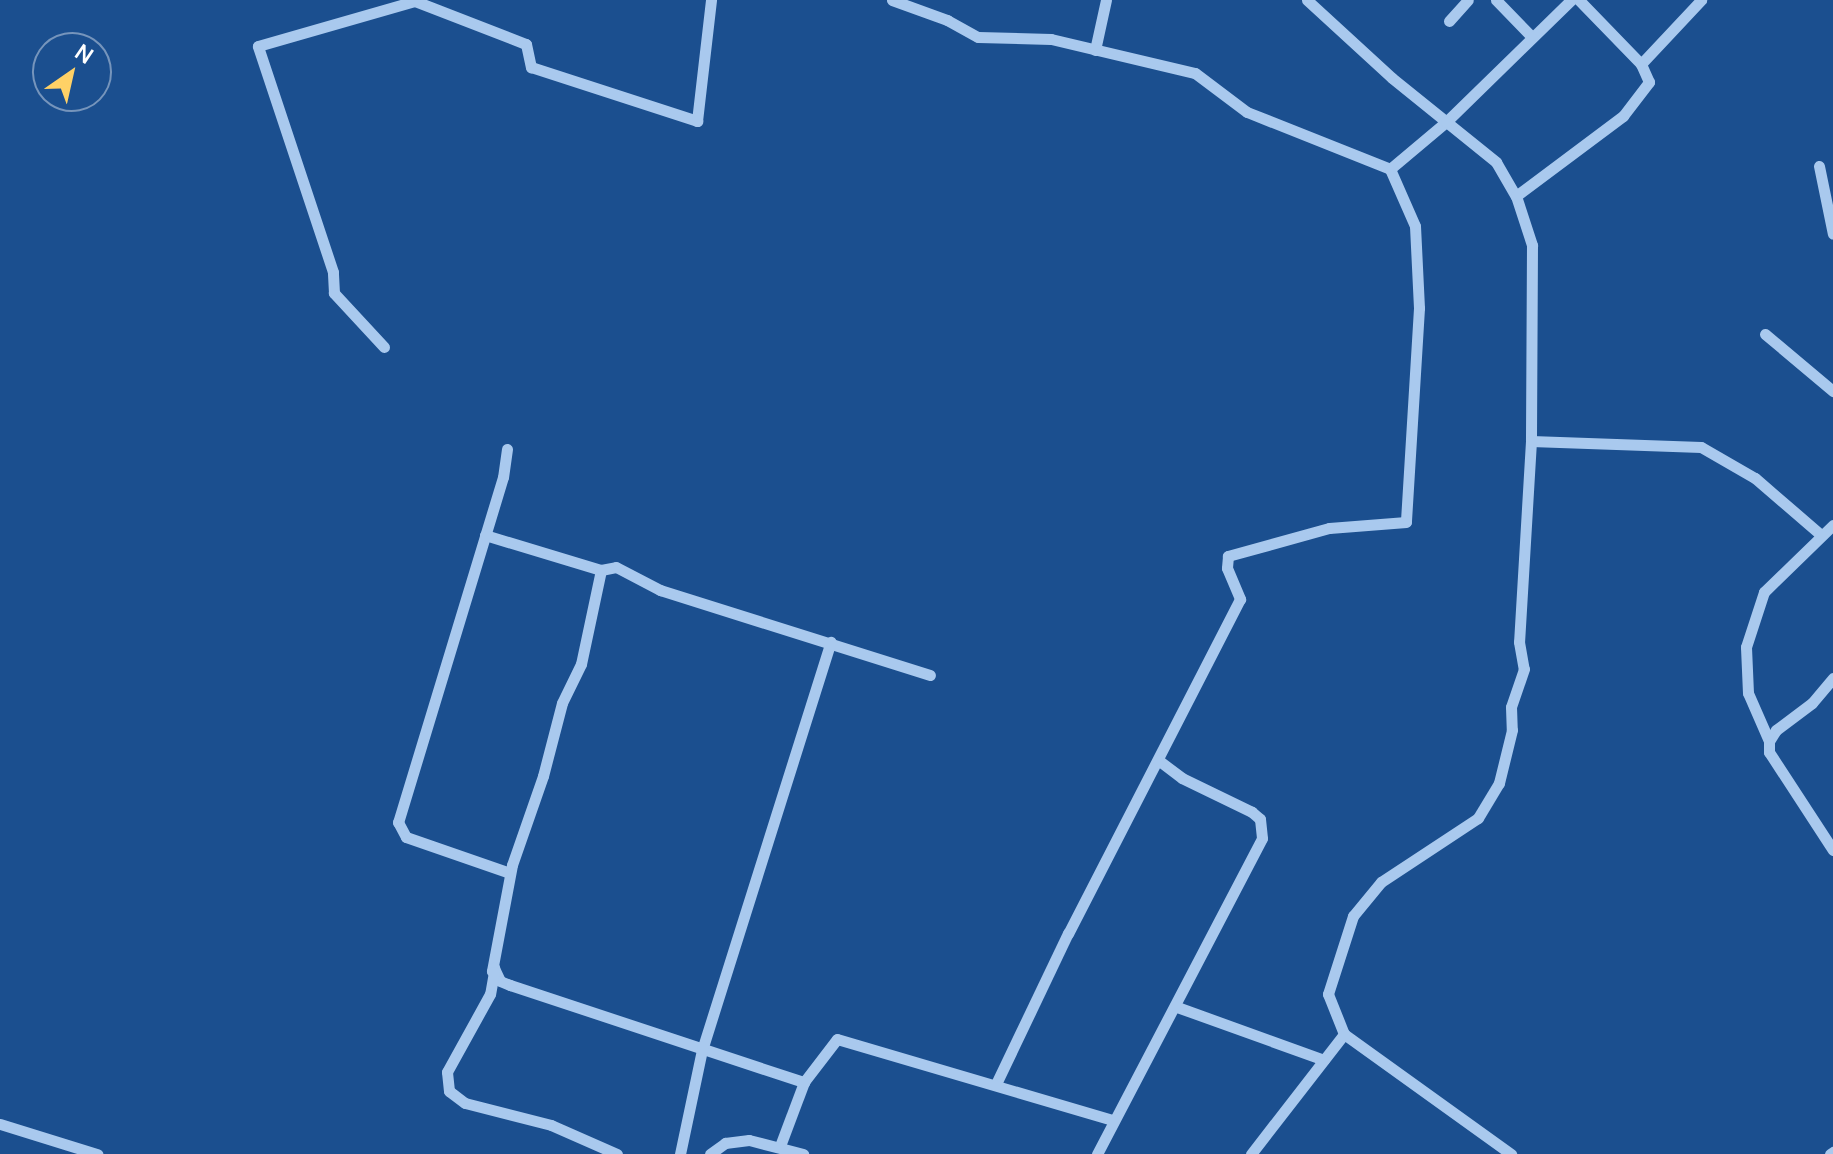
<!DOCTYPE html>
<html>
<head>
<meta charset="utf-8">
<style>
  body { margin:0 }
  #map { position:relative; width:1833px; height:1154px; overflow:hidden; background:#1b4f8f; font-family:Manrope,sans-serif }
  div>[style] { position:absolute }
  .minor>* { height:11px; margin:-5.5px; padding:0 5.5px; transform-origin:5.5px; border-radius:5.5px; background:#a9c9ee }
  span { translate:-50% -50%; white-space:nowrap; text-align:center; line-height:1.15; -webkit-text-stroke:8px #1b4f8f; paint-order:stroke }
  .north { position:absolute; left:32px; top:32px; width:80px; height:80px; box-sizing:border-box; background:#1b4f8f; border:2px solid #7695bc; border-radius:50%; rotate:34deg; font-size:22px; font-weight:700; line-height:32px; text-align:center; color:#fff }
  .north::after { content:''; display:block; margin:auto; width:28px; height:36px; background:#ffd166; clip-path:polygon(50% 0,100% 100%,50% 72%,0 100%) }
</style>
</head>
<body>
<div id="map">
  <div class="minor">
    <i style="left:892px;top:0;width:59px;rotate:20deg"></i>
    <i style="left:947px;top:20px;width:35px;rotate:29deg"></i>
    <i style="left:978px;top:37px;width:73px;rotate:1.6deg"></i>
    <i style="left:1051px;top:39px;width:148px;rotate:13.3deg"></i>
    <i style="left:1195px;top:73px;width:65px;rotate:36.9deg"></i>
    <i style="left:1247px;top:112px;width:154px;rotate:21.7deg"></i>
    <i style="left:1390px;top:169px;width:62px;rotate:66.3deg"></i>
    <i style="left:1415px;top:226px;width:82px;rotate:87.2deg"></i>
    <i style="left:1419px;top:308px;width:214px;rotate:93.5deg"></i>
    <i style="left:1406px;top:522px;width:77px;rotate:175.5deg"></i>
    <i style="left:1329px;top:528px;width:105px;rotate:164.5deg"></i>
    <i style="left:1228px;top:556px;width:12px;rotate:95deg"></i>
    <i style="left:1227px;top:568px;width:34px;rotate:67deg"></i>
    <i style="left:1240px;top:599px;width:376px;rotate:117.2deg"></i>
    <i style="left:1068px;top:933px;width:167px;rotate:115.5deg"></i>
    <i style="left:1307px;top:0;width:115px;rotate:42.5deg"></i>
    <i style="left:1392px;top:78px;width:134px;rotate:38.9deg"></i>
    <i style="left:1496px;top:162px;width:39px;rotate:60deg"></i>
    <i style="left:1516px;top:196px;width:52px;rotate:71.9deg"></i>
    <i style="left:1532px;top:245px;width:196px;rotate:90.3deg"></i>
    <i style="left:1531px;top:441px;width:201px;rotate:93.4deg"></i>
    <i style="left:1519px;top:642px;width:27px;rotate:80deg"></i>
    <i style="left:1524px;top:669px;width:40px;rotate:108.9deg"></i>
    <i style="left:1511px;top:707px;width:23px;rotate:88deg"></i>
    <i style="left:1512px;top:730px;width:55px;rotate:103.8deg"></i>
    <i style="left:1499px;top:783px;width:41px;rotate:121deg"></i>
    <i style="left:1478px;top:818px;width:116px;rotate:146.6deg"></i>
    <i style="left:1381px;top:882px;width:44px;rotate:129.5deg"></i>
    <i style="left:1353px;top:916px;width:82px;rotate:107.8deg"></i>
    <i style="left:1328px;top:994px;width:43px;rotate:68.2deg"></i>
    <i style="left:1344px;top:1034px;width:206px;rotate:35.7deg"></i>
    <i style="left:1496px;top:0;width:52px;rotate:45.8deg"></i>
    <i style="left:1449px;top:21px;width:28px;rotate:-48deg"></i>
    <i style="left:1095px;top:50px;width:51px;rotate:-77.6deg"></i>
    <i style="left:1641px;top:64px;width:88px;rotate:-46.8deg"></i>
    <i style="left:1819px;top:166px;width:69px;rotate:78.4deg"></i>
    <i style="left:1390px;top:169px;width:73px;rotate:-40deg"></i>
    <i style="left:1446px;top:122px;width:175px;rotate:-44.3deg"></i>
    <i style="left:1516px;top:196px;width:134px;rotate:-36.8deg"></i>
    <i style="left:1623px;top:116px;width:43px;rotate:-52.6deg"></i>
    <i style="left:1649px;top:82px;width:20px;rotate:-114deg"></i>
    <i style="left:1641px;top:64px;width:89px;rotate:-134.1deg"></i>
    <i style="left:1765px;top:334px;width:89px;rotate:40deg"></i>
    <i style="left:384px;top:347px;width:74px;rotate:-132.8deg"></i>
    <i style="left:334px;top:293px;width:21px;rotate:-93deg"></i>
    <i style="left:333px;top:272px;width:238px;rotate:-108.4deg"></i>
    <i style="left:258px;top:46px;width:163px;rotate:-16deg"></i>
    <i style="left:415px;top:1px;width:119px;rotate:21.2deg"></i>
    <i style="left:526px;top:44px;width:24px;rotate:78deg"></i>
    <i style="left:531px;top:67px;width:175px;rotate:18deg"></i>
    <i style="left:697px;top:121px;width:122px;rotate:-83.4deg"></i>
    <i style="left:1531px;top:441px;width:170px;rotate:2deg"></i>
    <i style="left:1701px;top:447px;width:62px;rotate:29.9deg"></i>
    <i style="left:1755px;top:478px;width:87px;rotate:40.8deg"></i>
    <i style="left:507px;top:449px;width:28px;rotate:98deg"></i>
    <i style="left:503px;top:477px;width:361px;rotate:106.9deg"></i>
    <i style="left:398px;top:822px;width:17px;rotate:62deg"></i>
    <i style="left:406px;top:837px;width:110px;rotate:19.1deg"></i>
    <i style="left:485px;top:535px;width:121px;rotate:16.8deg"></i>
    <i style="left:601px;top:570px;width:15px;rotate:-11deg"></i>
    <i style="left:616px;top:567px;width:50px;rotate:27.6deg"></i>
    <i style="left:660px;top:590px;width:283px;rotate:17.5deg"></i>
    <i style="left:601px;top:570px;width:96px;rotate:102deg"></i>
    <i style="left:581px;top:664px;width:43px;rotate:116deg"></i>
    <i style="left:562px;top:703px;width:75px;rotate:104.6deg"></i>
    <i style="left:543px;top:776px;width:94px;rotate:109.2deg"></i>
    <i style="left:512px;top:865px;width:108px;rotate:100.7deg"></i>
    <i style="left:492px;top:971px;width:4px;rotate:-56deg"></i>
    <i style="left:494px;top:968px;width:14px;rotate:65deg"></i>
    <i style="left:500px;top:981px;width:11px;rotate:22deg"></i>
    <i style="left:510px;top:985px;width:310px;rotate:18.3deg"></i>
    <i style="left:1833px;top:678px;width:33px;rotate:130deg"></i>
    <i style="left:1812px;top:703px;width:45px;rotate:143.1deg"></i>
    <i style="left:1776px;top:730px;width:13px;rotate:122deg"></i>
    <i style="left:1769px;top:741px;width:11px;rotate:90deg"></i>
    <i style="left:1769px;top:752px;width:117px;rotate:56.9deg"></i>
    <i style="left:1769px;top:741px;width:52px;rotate:-113.6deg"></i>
    <i style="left:1748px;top:693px;width:46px;rotate:-92.5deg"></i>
    <i style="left:1746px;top:647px;width:58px;rotate:-71.9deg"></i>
    <i style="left:1764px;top:592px;width:96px;rotate:-44.2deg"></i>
    <i style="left:494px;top:972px;width:22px;rotate:100deg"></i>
    <i style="left:490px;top:994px;width:89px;rotate:118.9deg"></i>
    <i style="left:447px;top:1072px;width:19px;rotate:84deg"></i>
    <i style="left:449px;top:1091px;width:20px;rotate:37deg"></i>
    <i style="left:465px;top:1103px;width:89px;rotate:14.3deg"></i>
    <i style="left:551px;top:1125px;width:72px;rotate:23.7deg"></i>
    <i style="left:1177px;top:1007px;width:156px;rotate:19.8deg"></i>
    <i style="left:0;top:1124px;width:102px;rotate:17.2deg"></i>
    <i style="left:780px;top:1146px;width:68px;rotate:-69.4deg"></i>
    <i style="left:804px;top:1082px;width:54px;rotate:-52.5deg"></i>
    <i style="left:837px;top:1039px;width:288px;rotate:16.4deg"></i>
    <i style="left:680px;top:1154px;width:106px;rotate:-78.1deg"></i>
    <i style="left:702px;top:1050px;width:428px;rotate:-72.5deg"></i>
    <i style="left:710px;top:1154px;width:19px;rotate:-36deg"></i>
    <i style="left:725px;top:1143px;width:24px;rotate:-7deg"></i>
    <i style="left:749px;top:1140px;width:56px;rotate:14.5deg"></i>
    <i style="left:1097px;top:1154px;width:356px;rotate:-62.4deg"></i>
    <i style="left:1262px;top:838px;width:19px;rotate:-96deg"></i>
    <i style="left:1260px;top:819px;width:11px;rotate:-139deg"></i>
    <i style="left:1252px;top:812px;width:78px;rotate:-154.1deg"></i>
    <i style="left:1182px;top:778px;width:30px;rotate:-143deg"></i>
    <i style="left:1251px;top:1154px;width:152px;rotate:-52.2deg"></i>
    <i style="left:1830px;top:1154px;width:4px;rotate:-34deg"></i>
  </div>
  <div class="north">N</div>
</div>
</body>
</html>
